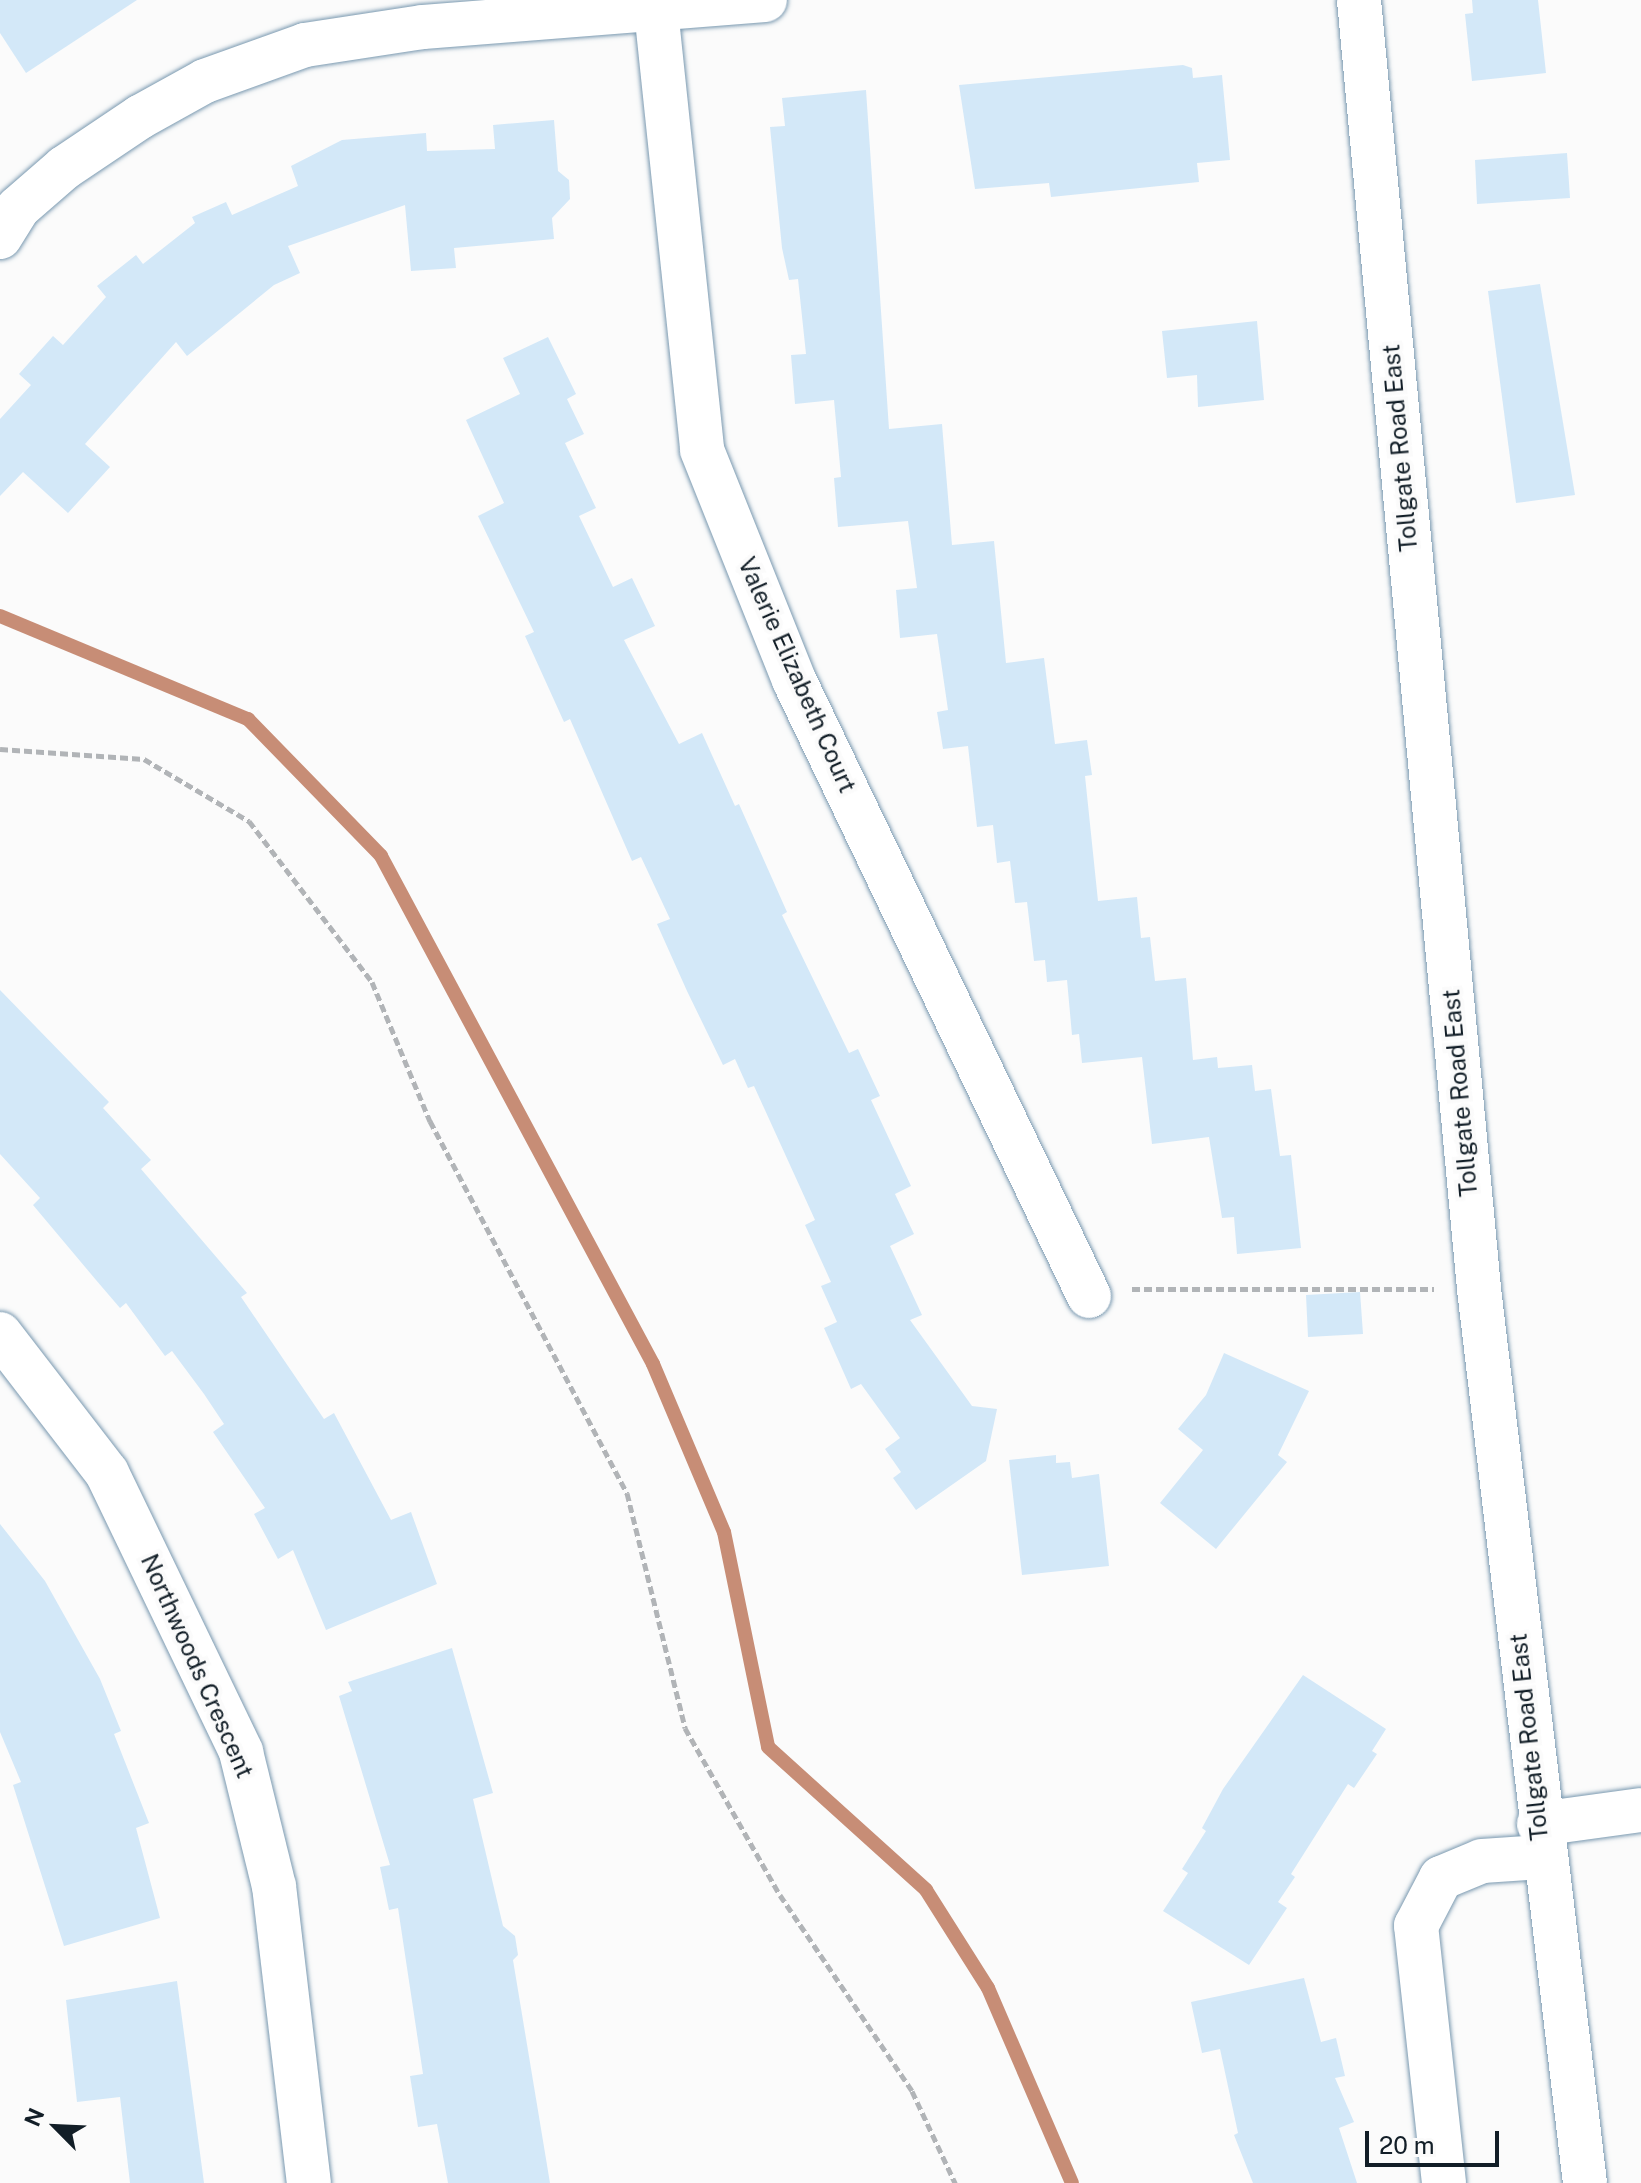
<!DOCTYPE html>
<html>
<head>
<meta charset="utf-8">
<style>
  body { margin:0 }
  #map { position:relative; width:1641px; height:2183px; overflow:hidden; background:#fbfbfb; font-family:"Public Sans",sans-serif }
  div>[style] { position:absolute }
  .stream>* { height:14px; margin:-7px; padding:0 7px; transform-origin:7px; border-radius:7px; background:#c78d76 }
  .building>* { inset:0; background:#d3e8f8 }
  .path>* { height:5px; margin-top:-2.5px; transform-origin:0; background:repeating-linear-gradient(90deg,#b1b4b7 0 8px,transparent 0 12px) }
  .roads { filter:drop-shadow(0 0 2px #7a99b0) drop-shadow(0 0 2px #7a99b0) }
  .street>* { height:44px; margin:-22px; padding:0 22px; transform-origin:22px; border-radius:22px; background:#fff }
  .secondary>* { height:44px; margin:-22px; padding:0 22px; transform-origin:22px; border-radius:22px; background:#fff }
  span { translate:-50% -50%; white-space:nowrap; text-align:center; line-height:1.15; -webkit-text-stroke:8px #fbfbfb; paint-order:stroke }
  .street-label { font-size:24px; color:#121e27 }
  .north { position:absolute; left:16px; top:2087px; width:80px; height:80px; -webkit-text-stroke:6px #fbfbfb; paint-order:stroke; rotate:294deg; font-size:22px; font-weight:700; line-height:32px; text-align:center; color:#121e27 }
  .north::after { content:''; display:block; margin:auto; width:28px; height:36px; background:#121e27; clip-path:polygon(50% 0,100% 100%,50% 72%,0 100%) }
  .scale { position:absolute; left:1365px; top:2131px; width:134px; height:36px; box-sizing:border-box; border:4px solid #121e27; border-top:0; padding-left:10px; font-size:24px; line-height:28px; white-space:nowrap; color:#121e27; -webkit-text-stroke:6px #fbfbfb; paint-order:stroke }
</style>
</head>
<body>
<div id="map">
  <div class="stream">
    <i style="left:0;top:616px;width:269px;rotate:22.6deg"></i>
    <i style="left:248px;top:719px;width:191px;rotate:45.8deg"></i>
    <i style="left:381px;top:856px;width:576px;rotate:61.83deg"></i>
    <i style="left:653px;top:1364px;width:182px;rotate:67.1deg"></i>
    <i style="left:724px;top:1532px;width:219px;rotate:78.4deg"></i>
    <i style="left:768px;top:1747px;width:213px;rotate:42.1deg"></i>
    <i style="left:926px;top:1890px;width:116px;rotate:57.7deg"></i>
    <i style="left:988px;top:1988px;width:212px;rotate:66.7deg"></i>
  </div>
  <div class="building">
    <i style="clip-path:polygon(0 0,137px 0,26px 73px,0 33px)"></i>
    <i style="clip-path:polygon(1472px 0,1538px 0,1546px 73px,1472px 81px,1465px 14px,1473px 13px)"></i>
    <i style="clip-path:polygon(1183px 65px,1192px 68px,1193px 78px,1222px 75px,1230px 160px,1197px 163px,1199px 182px,1051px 197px,1049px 183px,975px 189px,959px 85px)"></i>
    <i style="clip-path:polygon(866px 90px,889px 429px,942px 424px,952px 545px,994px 541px,1006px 663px,1044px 658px,1055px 744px,1087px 740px,1092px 775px,1085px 776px,1098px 901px,1137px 897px,1141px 938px,1150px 937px,1155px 981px,1186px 978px,1193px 1060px,1217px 1057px,1218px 1068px,1252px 1065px,1255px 1091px,1271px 1089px,1280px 1156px,1291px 1155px,1301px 1248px,1237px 1254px,1234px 1217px,1222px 1218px,1209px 1137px,1152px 1144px,1142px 1057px,1082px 1063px,1079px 1034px,1072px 1035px,1067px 980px,1047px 982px,1045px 960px,1034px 961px,1027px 902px,1015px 903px,1010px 861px,997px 863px,993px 825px,977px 827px,968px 746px,943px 749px,937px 712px,948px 710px,937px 634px,900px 638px,896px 590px,917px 588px,908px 521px,838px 527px,834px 478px,841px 477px,834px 400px,795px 404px,791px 355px,806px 354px,798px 279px,789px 280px,782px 248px,770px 127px,785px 126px,782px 98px)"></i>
    <i style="clip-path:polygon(554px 120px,558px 171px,569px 180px,570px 199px,552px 218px,554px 239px,454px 248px,456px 268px,411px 271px,405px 205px,288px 246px,300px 273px,274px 285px,187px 356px,176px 342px,85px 444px,110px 467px,68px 513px,23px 472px,0 496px,0 419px,31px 385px,19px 374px,53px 336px,63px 345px,106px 297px,97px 286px,136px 255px,143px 264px,195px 223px,192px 217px,226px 202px,232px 215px,298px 186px,291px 166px,342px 140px,426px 133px,427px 151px,495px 149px,493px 125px)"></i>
    <i style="clip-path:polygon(1567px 153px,1570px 198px,1477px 204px,1475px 160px)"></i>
    <i style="clip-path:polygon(1540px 284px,1575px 495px,1516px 503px,1488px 291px)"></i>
    <i style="clip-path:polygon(1257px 321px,1264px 400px,1198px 407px,1197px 375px,1167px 378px,1162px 331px)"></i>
    <i style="clip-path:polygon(548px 337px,576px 394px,567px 399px,584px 434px,565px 443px,596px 508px,579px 516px,613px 587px,632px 578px,655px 626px,624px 640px,679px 744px,702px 733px,735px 806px,739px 804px,787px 912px,782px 915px,849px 1053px,858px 1049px,880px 1096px,871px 1100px,911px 1186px,895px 1194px,914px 1234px,890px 1246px,922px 1315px,910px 1320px,972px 1406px,997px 1409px,986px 1461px,916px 1510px,893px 1478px,901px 1472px,885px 1449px,900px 1438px,861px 1384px,851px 1389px,824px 1328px,837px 1322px,821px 1286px,831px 1282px,805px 1225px,815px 1220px,754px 1086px,748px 1088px,735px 1059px,723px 1065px,687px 991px,657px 924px,670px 919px,641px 857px,632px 861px,570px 719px,564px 722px,525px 636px,534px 632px,478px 516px,504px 503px,466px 420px,520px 394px,503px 358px)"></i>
    <i style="clip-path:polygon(0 990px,109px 1102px,103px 1108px,151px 1160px,141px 1169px,247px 1293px,241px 1297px,324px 1419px,334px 1413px,391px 1520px,411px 1512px,437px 1584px,326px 1630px,293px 1550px,278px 1559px,254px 1514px,265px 1508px,213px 1432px,224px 1424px,204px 1394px,172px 1351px,165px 1356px,126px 1303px,120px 1308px,96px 1280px,33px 1205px,40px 1198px,0 1154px)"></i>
    <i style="clip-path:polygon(1360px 1292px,1363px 1334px,1308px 1337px,1306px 1295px)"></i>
    <i style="clip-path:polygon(1224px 1353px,1309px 1391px,1278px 1455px,1287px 1462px,1216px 1549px,1160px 1503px,1203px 1450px,1178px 1429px,1206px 1395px)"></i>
    <i style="clip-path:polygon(1056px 1455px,1056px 1463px,1070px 1462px,1072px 1478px,1099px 1474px,1109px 1566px,1022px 1575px,1009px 1460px)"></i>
    <i style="clip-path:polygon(0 1524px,45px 1581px,100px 1679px,121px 1731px,114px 1734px,149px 1823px,136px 1828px,160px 1918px,64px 1946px,13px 1785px,21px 1782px,0 1732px)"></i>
    <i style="clip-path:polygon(452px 1648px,493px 1793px,473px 1799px,503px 1926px,515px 1936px,518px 1955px,513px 1960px,550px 2183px,448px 2183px,437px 2124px,418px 2127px,410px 2076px,423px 2074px,398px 1908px,389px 1910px,380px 1867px,390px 1865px,339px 1696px,352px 1691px,348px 1682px)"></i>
    <i style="clip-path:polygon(1303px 1675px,1386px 1729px,1372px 1751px,1377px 1754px,1354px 1788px,1348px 1784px,1291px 1874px,1295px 1877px,1278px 1902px,1287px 1908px,1249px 1965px,1163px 1911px,1188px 1873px,1182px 1869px,1206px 1831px,1202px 1828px,1223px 1789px)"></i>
    <i style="clip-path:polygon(1304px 1978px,1321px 2042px,1336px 2038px,1345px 2076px,1335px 2078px,1354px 2122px,1339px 2128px,1357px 2183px,1253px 2183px,1234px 2135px,1238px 2133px,1220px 2049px,1202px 2053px,1191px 2002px)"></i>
    <i style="clip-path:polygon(177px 1981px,204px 2183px,130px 2183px,120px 2097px,77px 2102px,66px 2000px)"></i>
  </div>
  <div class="path">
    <i style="left:0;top:749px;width:144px;rotate:4deg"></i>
    <i style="left:144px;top:759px;width:122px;rotate:30.6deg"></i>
    <i style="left:249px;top:821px;width:203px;rotate:52.6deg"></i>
    <i style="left:372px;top:982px;width:151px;rotate:67.4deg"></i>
    <i style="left:430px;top:1121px;width:421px;rotate:62.1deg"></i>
    <i style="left:627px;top:1493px;width:242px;rotate:76.1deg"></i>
    <i style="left:685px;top:1728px;width:192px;rotate:60.4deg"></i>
    <i style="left:780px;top:1895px;width:236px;rotate:56deg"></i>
    <i style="left:912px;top:2091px;width:102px;rotate:64.9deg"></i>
    <i style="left:1132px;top:1289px;width:302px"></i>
  </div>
  <div class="roads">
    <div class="street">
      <i style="left:656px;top:10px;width:442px;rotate:84deg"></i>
      <i style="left:702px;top:450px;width:248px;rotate:68.2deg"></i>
      <i style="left:794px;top:680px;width:683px;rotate:64.41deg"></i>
      <i style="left:0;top:237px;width:34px;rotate:-58deg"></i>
      <i style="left:18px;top:208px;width:61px;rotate:-41deg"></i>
      <i style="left:64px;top:168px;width:92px;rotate:-33.9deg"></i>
      <i style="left:140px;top:117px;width:74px;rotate:-29deg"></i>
      <i style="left:205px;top:81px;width:106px;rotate:-19.8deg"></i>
      <i style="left:305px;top:45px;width:119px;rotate:-8.7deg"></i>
      <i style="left:423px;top:27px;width:343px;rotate:-4.5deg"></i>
      <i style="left:0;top:1334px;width:175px;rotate:52.4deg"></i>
      <i style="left:107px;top:1473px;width:310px;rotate:64.3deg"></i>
      <i style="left:241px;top:1752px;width:138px;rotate:76.2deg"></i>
      <i style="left:274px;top:1886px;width:299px;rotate:83.3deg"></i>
      <i style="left:1539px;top:1824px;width:103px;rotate:-7.8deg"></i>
      <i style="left:1444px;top:2183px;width:259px;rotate:-96.2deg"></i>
      <i style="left:1416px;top:1926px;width:54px;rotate:-62.5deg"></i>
      <i style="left:1441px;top:1878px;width:44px;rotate:-22.5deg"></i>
      <i style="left:1482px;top:1861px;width:60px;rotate:-3.8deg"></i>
    </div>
    <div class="secondary">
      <i style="left:1359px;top:0;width:1295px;rotate:84.68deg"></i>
      <i style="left:1479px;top:1289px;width:900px;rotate:83.24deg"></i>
    </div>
  </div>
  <div class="street-label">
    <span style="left:1400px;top:448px;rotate:-95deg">Tollgate Road East</span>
    <span style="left:797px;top:675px;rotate:66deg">Valerie Elizabeth Court</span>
    <span style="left:1460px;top:1093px;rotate:-95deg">Tollgate Road East</span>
    <span style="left:197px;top:1666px;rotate:66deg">Northwoods Crescent</span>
    <span style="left:1529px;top:1737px;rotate:-96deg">Tollgate Road East</span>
  </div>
  <div class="north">N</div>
  <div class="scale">20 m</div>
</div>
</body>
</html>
